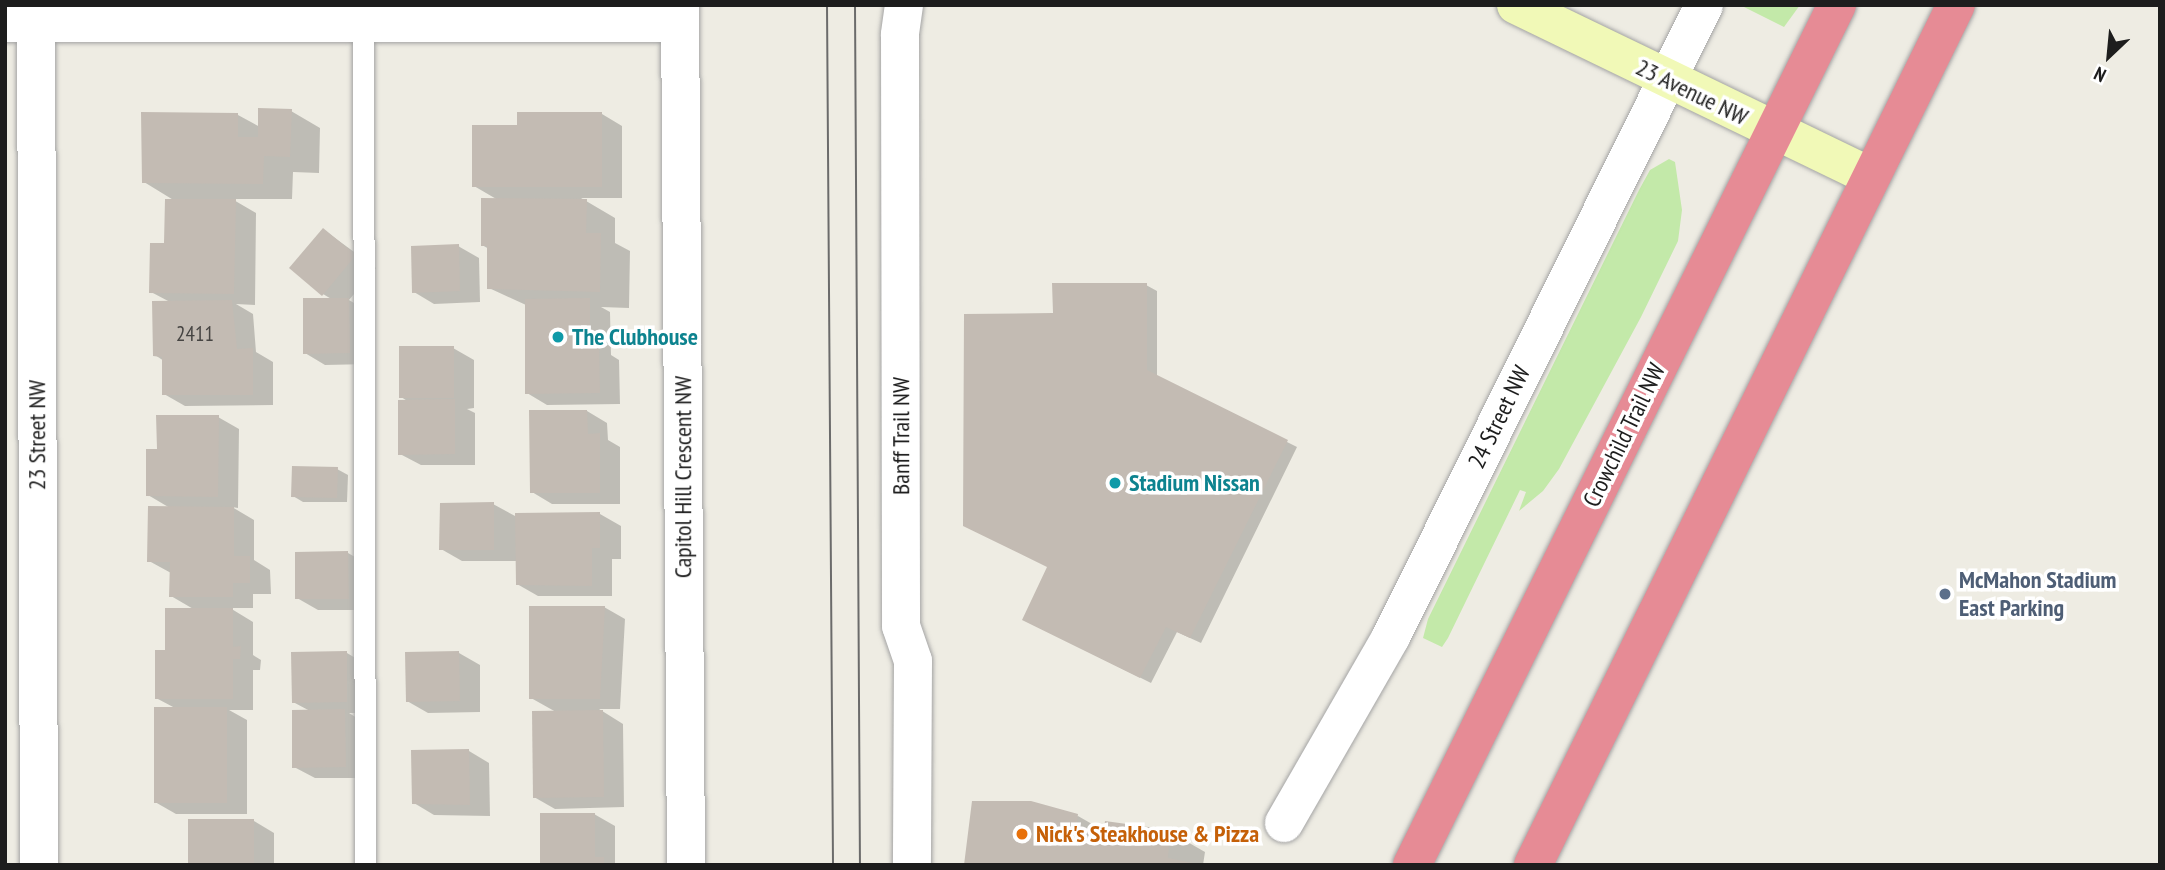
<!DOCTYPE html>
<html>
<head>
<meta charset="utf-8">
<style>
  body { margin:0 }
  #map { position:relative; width:2165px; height:870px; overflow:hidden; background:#eeece3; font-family:"PT Sans Narrow",sans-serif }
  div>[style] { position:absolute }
  .grass>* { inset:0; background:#c3e9a9 }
  .shadow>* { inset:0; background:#0003 }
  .building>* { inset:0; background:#c3bbb3 }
  .roads { filter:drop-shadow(0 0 2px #a4a4a4) drop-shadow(0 0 2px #a4a4a4) }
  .lane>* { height:21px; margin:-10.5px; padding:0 10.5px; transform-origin:10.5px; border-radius:10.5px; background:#fff }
  .street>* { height:38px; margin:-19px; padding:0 19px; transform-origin:19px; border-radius:19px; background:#fff }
  .secondary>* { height:38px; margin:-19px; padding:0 19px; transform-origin:19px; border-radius:19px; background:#f1f9b7 }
  .highway>* { height:38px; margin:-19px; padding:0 19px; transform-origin:19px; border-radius:19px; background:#e68b95 }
  .tram>* { height:2px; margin:-1px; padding:0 1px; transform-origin:1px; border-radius:1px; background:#6b6b6b }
  .dots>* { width:19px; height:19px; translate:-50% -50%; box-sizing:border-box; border:4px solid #fff; border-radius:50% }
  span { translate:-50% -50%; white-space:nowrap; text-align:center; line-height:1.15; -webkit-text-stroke:7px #fff; paint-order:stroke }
  .number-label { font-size:21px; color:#464442 }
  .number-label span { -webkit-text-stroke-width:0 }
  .street-label { font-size:24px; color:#1d1d1d }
  .culture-label { font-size:24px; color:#0d838f; font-weight:700 }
  .left { translate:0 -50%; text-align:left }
  .service-label { font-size:24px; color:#4e5e75; font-weight:700 }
  .food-label { font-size:24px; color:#c56008; font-weight:700 }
  .frame { position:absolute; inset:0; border:7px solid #1d1d1d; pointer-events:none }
  .north { position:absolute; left:2074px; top:21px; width:70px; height:70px; -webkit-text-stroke:5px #fff; paint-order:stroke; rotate:206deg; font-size:19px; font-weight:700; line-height:28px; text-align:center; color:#1d1d1d }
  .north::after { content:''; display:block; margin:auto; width:24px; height:32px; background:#1d1d1d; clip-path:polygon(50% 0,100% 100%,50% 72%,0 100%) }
</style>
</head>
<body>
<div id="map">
  <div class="grass">
    <i style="clip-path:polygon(1740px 5px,1800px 5px,1784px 27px)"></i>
    <i style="clip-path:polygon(1669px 159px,1675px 162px,1682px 210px,1678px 241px,1641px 317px,1559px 469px,1543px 491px,1519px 511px,1526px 492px,1520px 490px,1448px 638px,1442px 647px,1423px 638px,1428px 619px,1639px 190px,1650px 170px)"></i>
  </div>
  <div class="shadow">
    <i style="clip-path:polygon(291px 111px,320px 128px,319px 173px,293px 172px,292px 199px,232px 199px,256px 213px,255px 305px,236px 304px,253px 314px,256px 352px,273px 362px,273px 405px,185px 406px,164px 394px,164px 361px,155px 355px,170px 302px,151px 292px,175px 201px,144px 182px,238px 115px,260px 127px)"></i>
    <i style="clip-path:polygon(602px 114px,622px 126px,622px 198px,581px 198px,615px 218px,615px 243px,630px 251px,629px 308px,601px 307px,610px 312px,611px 355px,619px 360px,620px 404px,547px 405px,527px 393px,526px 305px,489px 288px,489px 249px,482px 245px,498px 200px,474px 186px,519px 127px)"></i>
    <i style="clip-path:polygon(324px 230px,376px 268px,349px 300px,369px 312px,370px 364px,325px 365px,305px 353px,333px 300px,323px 294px)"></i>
    <i style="clip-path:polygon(458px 246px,479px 258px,480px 302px,434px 304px,414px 292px)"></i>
    <i style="clip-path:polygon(1146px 285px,1157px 291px,1157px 377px,1297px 447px,1201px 643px,1177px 632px,1151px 683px,1035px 625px,1049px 567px,1055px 315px)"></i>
    <i style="clip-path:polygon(453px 348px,474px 360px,474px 408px,467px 409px,475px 413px,475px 465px,421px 465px,400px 454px,409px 402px,401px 397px)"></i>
    <i style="clip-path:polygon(587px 411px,607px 423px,608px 440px,620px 447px,620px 504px,552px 504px,532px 492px)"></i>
    <i style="clip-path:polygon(218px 417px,239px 429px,238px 508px,232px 507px,254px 520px,254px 560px,270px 570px,271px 594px,253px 594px,253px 608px,230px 608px,253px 622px,253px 655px,261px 660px,260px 670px,253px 670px,253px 710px,229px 710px,247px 720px,247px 814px,176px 814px,155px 802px,175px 708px,156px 698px,167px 652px,195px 610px,171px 596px,171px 573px,149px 561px,170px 508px,148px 495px,158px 451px)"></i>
    <i style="clip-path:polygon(337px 469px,348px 475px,347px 502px,303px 502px,293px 496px)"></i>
    <i style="clip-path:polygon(493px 504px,517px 517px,600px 514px,621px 526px,621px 559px,612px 559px,612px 596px,538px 596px,517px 584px,517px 561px,462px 561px,441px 549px)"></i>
    <i style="clip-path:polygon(297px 553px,348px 553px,369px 565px,369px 610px,318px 610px,297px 598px)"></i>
    <i style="clip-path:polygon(604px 607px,625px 619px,620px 709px,599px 709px,623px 724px,624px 807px,555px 809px,534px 797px,556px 712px,531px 698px)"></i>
    <i style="clip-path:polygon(347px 653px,367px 665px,368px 713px,349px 713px,365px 723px,366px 778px,315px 778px,294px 767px,310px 711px,293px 702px)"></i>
    <i style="clip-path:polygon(459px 653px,480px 665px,480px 712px,428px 713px,407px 701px)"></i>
    <i style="clip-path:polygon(469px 751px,489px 763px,490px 816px,434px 815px,414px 803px)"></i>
    <i style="clip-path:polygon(594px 814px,615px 826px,615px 865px,542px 865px)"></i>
    <i style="clip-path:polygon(1078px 816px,1106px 832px,1170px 832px,1205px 852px,1203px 865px,966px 865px)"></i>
    <i style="clip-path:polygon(254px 821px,274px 833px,274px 865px,189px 865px)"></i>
  </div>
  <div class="building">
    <i style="clip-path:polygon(258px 108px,292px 109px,290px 157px,264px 156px,263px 184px,142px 183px,141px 112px,238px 113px,238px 137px,258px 137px)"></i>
    <i style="clip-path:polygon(517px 112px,602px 112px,602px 187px,472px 187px,472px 125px,517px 125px)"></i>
    <i style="clip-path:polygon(481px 198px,587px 199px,586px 233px,601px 233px,600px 292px,487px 289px,487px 246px,481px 246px)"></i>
    <i style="clip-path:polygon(165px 199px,236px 199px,234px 294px,149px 293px,150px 243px,164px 243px)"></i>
    <i style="clip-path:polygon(323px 228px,356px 255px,322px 296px,289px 268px)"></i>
    <i style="clip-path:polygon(459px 244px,460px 291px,412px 293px,411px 246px)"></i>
    <i style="clip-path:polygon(1052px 283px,1147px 283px,1147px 370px,1288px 440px,1190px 638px,1166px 627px,1140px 678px,1022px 620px,1047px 567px,963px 526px,964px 314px,1053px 313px)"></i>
    <i style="clip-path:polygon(303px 298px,349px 298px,350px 353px,303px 354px)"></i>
    <i style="clip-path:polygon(590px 298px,590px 347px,599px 347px,600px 393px,525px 394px,525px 299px)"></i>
    <i style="clip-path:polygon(232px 300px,237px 349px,253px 348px,253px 395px,162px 395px,162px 357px,153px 356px,152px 301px)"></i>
    <i style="clip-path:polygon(399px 346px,454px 346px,454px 398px,399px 398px)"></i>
    <i style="clip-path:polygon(455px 399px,455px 454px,398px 455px,398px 400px)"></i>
    <i style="clip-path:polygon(529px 410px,587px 410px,588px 434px,600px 433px,600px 493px,530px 493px)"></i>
    <i style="clip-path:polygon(156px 415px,219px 415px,218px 497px,146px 496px,146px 449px,157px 449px)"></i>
    <i style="clip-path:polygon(292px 466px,338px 467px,337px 498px,291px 497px)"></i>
    <i style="clip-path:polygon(494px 502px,494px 550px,439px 550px,440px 503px)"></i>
    <i style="clip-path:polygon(148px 506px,234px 507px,234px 556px,250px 556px,250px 583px,233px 583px,233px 597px,169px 597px,170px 562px,147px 562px)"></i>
    <i style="clip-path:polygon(600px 512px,600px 548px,592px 548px,592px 586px,516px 585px,515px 513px)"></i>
    <i style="clip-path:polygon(348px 551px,349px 599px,295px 599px,295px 552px)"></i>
    <i style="clip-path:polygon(529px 606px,605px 606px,600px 699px,529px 699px)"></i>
    <i style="clip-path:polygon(165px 608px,233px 608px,233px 647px,241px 646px,240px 659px,233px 659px,233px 699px,155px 699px,155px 650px,165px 650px)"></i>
    <i style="clip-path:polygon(347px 651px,347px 702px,292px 703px,291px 652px)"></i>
    <i style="clip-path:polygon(459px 651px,460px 701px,406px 702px,405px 652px)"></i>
    <i style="clip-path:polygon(154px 707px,227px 707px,227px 803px,154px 803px)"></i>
    <i style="clip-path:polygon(345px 709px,346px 767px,292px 768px,292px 710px)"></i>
    <i style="clip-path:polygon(603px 710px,604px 797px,533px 798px,532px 711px)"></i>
    <i style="clip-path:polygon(469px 749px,470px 805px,412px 804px,411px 750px)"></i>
    <i style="clip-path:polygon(972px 801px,1031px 801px,1078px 814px,1075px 838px,1102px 842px,1105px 821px,1170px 830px,1168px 858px,1203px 865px,964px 865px)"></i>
    <i style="clip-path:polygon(540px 813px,595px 813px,595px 857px,604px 857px,604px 865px,540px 865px)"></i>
    <i style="clip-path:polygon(188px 819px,254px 819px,254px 865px,188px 865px)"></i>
  </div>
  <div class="roads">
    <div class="lane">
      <i style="left:363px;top:14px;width:851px;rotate:89.87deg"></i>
    </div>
    <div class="street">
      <i style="left:36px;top:5px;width:860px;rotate:89.8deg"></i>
      <i style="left:680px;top:5px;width:860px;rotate:89.6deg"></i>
      <i style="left:904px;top:5px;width:30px;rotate:98deg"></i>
      <i style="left:900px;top:35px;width:591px;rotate:89.9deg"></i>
      <i style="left:901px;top:626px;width:37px;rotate:71deg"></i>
      <i style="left:913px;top:661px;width:204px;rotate:90.3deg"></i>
      <i style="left:5px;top:23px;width:675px"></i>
      <i style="left:1284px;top:823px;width:215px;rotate:-60.1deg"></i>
      <i style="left:1391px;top:637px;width:705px;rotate:-63.65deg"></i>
    </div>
    <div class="secondary">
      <i style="left:1516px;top:5px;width:393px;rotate:25.8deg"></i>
    </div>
    <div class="highway">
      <i style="left:1412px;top:865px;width:959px;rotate:-63.7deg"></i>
      <i style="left:1533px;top:865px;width:958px;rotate:-63.81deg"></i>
    </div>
  </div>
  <div class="tram">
    <i style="left:827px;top:5px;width:860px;rotate:89.6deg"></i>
    <i style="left:855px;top:5px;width:860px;rotate:89.67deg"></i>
  </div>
  <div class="dots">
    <i style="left:558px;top:337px;background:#0f9aa8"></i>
    <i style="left:1115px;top:483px;background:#0f9aa8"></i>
    <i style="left:1945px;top:594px;background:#5c6f8a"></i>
    <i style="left:1022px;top:834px;background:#e8710a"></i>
  </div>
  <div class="number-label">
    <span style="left:195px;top:334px">2411</span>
  </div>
  <div class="street-label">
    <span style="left:1692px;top:92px;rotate:26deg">23 Avenue NW</span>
    <span style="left:1499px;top:417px;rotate:-64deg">24 Street NW</span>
    <span style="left:37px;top:435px;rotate:-90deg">23 Street NW</span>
    <span style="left:1624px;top:435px;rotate:-64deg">Crowchild Trail NW</span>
    <span style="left:901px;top:436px;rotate:-90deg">Banff Trail NW</span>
    <span style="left:683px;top:477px;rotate:-90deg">Capitol Hill Crescent NW</span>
  </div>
  <div class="culture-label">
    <span class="left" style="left:572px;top:337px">The Clubhouse</span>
    <span class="left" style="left:1129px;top:483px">Stadium Nissan</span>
  </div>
  <div class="service-label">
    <span class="left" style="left:1959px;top:594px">McMahon Stadium<br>East Parking</span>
  </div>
  <div class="food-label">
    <span class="left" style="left:1036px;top:834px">Nick's Steakhouse &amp; Pizza</span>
  </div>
  <div class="frame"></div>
  <div class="north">N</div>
</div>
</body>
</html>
